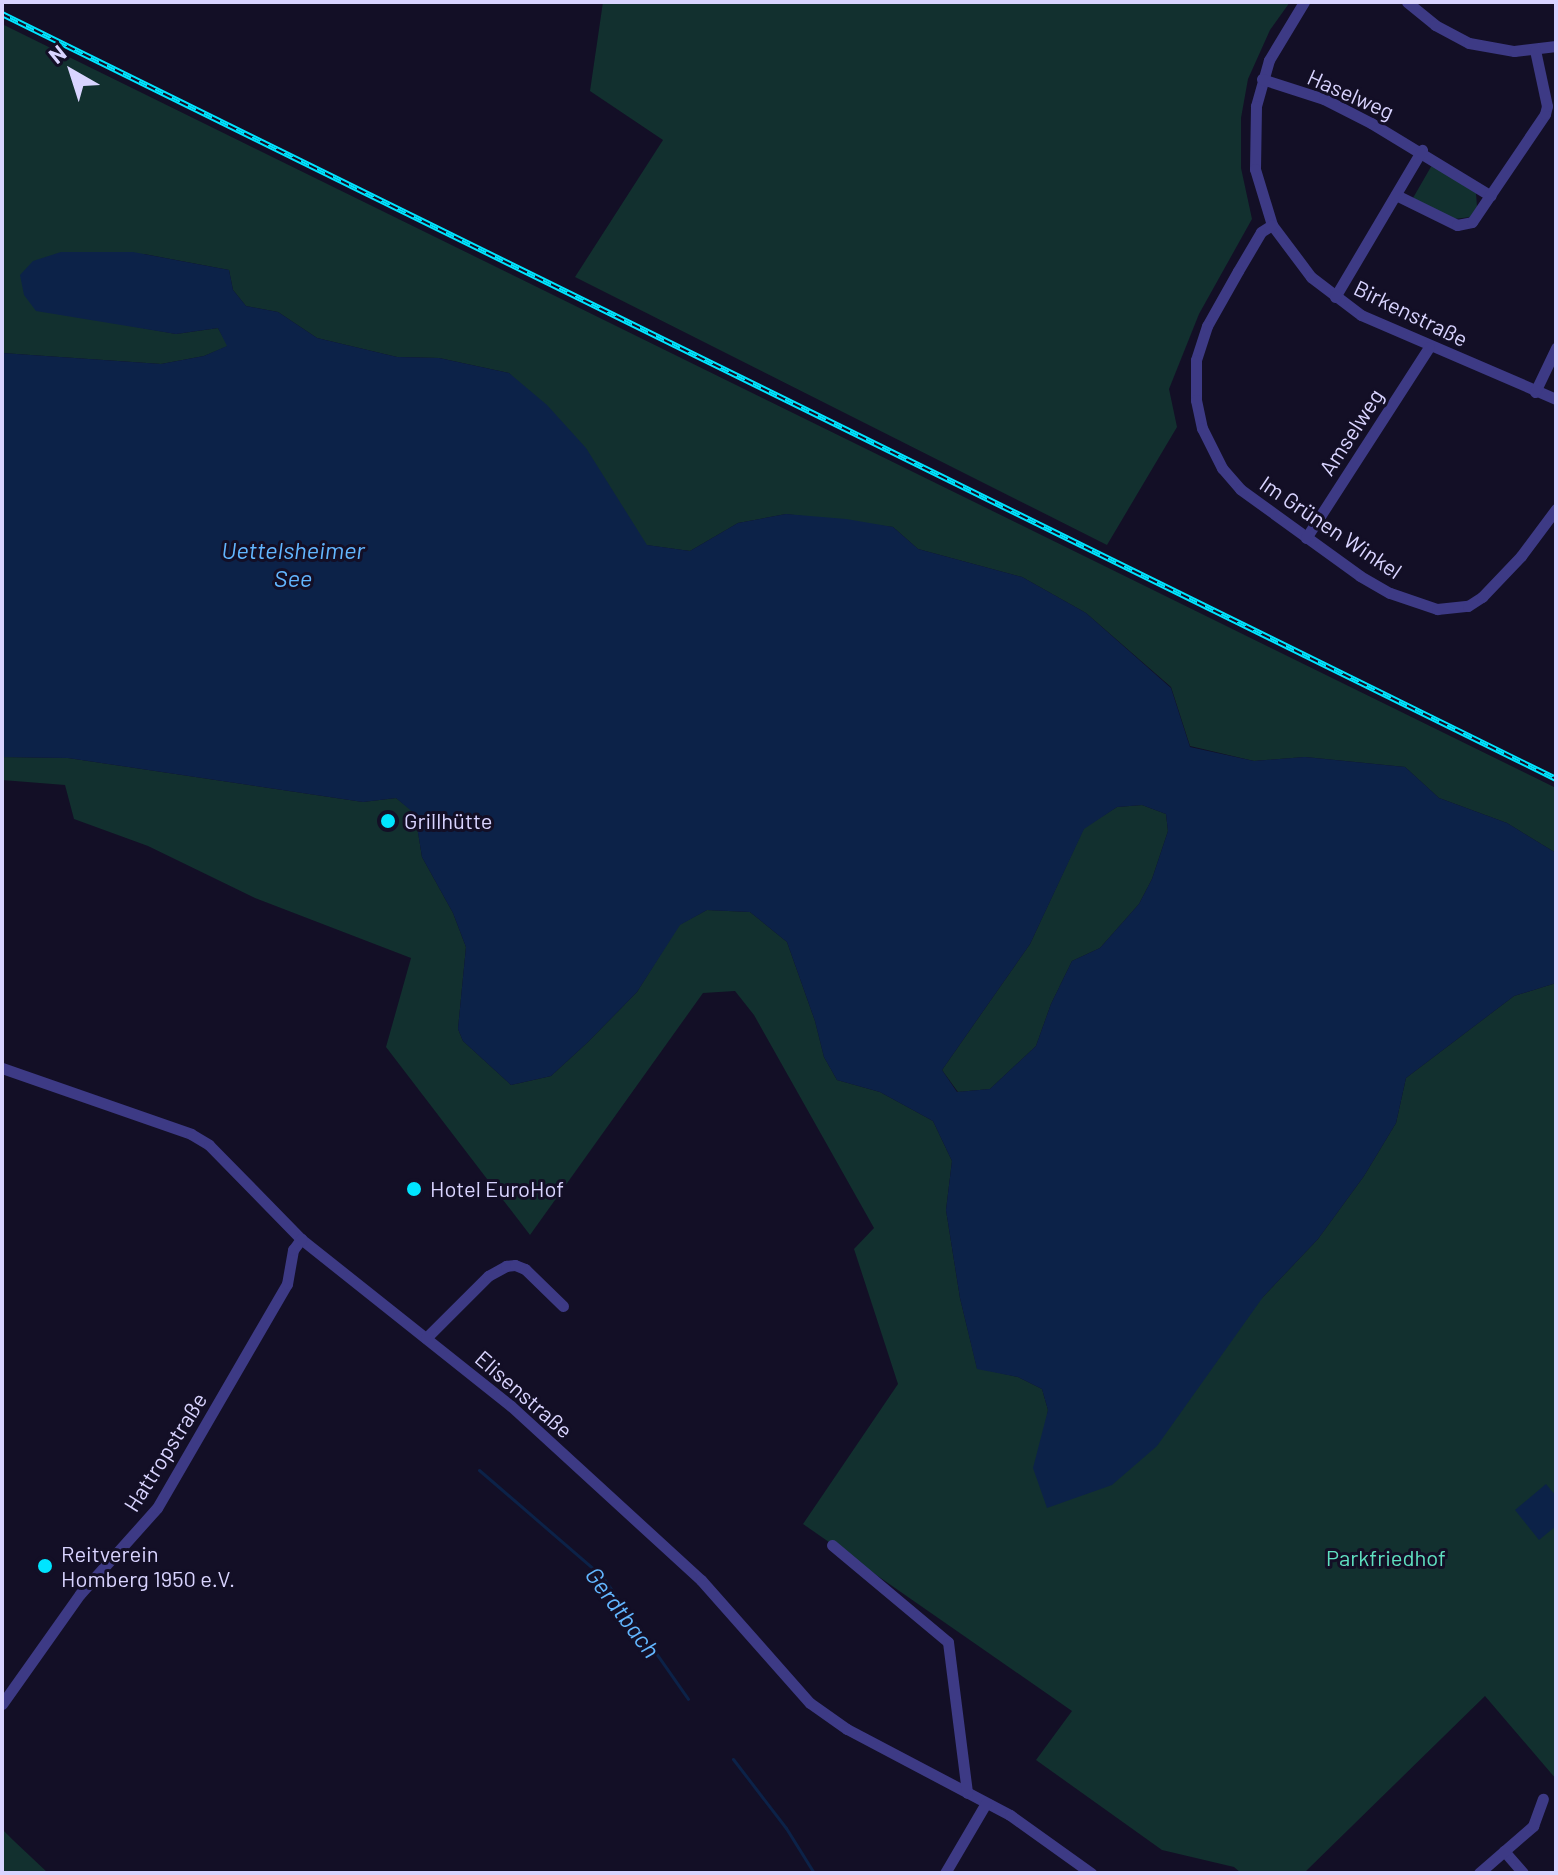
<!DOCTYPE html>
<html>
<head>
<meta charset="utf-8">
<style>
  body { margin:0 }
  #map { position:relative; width:1558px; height:1875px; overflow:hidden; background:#130f26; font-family:Barlow,sans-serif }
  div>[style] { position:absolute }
  .green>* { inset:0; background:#12302f }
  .water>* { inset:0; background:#0c2248 }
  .stream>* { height:3px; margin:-1.5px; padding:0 1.5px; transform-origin:1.5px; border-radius:1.5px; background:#0c2248 }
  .street>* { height:11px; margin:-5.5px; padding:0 5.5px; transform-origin:5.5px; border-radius:5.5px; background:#3d3a85 }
  .rail>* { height:6px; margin-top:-3px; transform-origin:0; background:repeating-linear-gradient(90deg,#130f26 0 9px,#00e5ff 0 18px); box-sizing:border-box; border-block:2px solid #00e5ff }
  .dots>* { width:22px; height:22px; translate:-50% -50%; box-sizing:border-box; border:4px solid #130f26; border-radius:50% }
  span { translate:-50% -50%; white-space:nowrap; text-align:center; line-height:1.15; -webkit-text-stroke:6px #130f26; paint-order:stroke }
  .street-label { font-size:22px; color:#d9d4ff }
  .poi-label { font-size:22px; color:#d9d4ff }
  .left { translate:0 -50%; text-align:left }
  .park-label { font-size:22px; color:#5fe0c0 }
  .water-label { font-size:24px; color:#62b6ff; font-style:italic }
  .frame { position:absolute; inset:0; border:4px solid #d9d4ff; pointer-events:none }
  .north { position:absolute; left:32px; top:32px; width:80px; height:80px; -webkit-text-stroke:6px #130f26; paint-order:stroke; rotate:321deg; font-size:22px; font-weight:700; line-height:32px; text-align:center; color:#d9d4ff }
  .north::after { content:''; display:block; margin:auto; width:28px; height:36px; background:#d9d4ff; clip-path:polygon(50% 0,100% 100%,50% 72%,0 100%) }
</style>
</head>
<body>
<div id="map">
  <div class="green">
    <i style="clip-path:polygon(603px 2px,1290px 2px,1270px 30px,1248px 79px,1241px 118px,1241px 168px,1252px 219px,1199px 314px,1169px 389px,1177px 427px,1107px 545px,575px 277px,663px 140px,590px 91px)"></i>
    <i style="clip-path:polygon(2px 24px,1556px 788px,1556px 853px,1507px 823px,1439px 798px,1405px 767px,1305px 757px,1254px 761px,1190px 746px,1171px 687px,1086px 613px,1022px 577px,918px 549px,893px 527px,786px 514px,738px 523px,690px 551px,646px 545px,509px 373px,439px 358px,397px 357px,317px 338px,278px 312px,246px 306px,233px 290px,229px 270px,144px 254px,109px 322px,176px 334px,218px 328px,228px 346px,204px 356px,161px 364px,2px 353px)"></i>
    <i style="clip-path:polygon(1432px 165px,1476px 193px,1477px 207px,1470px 217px,1455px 219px,1413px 198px)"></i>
    <i style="clip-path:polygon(2px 757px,68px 758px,363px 802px,396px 798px,415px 813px,422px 857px,453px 913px,466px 947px,458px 1029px,463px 1041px,511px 1085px,551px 1076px,588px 1042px,637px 992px,679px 925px,707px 910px,750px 912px,787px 942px,815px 1021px,824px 1057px,837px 1080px,880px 1092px,933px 1121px,952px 1161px,946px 1210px,960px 1298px,977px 1368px,1018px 1377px,1042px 1389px,1048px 1410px,1044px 1434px,1263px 1297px,1318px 1239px,1364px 1176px,1396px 1123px,1406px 1078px,1514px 996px,1556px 983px,1556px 1779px,1485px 1696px,1304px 1873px,1241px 1873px,1234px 1867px,1162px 1850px,1036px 1760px,1072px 1711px,803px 1524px,898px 1384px,854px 1249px,874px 1228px,754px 1015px,735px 991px,703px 993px,530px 1235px,386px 1047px,411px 958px,255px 898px,148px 846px,74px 819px,65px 785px,2px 780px)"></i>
    <i style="clip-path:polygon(1142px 805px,1166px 814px,1168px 831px,1152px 879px,1139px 904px,1100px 948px,1072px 961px,1051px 1004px,1036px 1046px,990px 1089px,958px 1092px,942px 1070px,1030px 944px,1084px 828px,1117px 807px)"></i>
    <i style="clip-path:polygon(2px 1829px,13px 1840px,48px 1873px,2px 1873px)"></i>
  </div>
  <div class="water">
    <i style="clip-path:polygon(evenodd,61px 252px,133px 252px,229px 270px,233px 290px,246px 306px,278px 312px,317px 338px,397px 357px,439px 358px,509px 373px,547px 405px,586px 448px,647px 545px,690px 551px,738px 523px,786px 514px,846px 519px,893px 527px,918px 549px,1022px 577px,1086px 613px,1171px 688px,1190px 747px,1254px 761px,1305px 757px,1405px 767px,1439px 798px,1507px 823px,1556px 853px,1556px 983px,1514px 996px,1406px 1078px,1396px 1123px,1364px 1176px,1318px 1239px,1263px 1297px,1157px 1446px,1112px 1485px,1047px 1508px,1033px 1468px,1048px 1410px,1042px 1389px,1018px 1377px,977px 1369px,960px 1298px,946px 1210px,952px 1161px,933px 1121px,880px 1092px,837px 1080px,824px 1057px,815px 1021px,787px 942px,750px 912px,707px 910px,680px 925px,637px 992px,588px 1042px,551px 1076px,511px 1085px,463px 1041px,458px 1029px,466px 947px,453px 913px,422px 857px,415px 814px,396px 798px,363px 802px,68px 758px,2px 757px,2px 353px,161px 364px,204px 356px,227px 346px,218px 328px,176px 334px,36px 311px,24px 295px,20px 275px,33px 261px,61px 252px,1142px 805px,1166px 814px,1168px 831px,1152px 879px,1139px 904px,1100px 948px,1072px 961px,1051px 1004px,1036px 1046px,990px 1089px,957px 1092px,942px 1070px,1030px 944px,1084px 829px,1117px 807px,1142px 805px)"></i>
    <i style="clip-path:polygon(1546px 1484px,1556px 1496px,1556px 1526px,1539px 1540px,1515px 1510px)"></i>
  </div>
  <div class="stream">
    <i style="left:479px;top:1470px;width:162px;rotate:40.8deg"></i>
    <i style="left:602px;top:1576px;width:150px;rotate:55deg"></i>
    <i style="left:733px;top:1759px;width:87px;rotate:52.5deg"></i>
    <i style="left:786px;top:1828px;width:53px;rotate:58.1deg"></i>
  </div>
  <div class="street">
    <i style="left:1304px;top:2px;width:68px;rotate:121.1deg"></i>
    <i style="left:1269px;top:60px;width:48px;rotate:105.8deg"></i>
    <i style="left:1256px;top:106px;width:63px;rotate:90.9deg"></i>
    <i style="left:1255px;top:169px;width:59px;rotate:73.1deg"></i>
    <i style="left:1272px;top:225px;width:65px;rotate:53.1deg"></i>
    <i style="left:1311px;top:277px;width:63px;rotate:37.2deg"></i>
    <i style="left:1361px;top:315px;width:212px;rotate:23.3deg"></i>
    <i style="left:1407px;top:2px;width:36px;rotate:39deg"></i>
    <i style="left:1435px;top:25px;width:38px;rotate:28deg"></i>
    <i style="left:1469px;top:43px;width:46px;rotate:10.1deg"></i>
    <i style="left:1514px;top:51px;width:42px;rotate:-6.8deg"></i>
    <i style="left:1262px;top:79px;width:65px;rotate:17.9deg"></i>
    <i style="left:1324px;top:99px;width:53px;rotate:27.1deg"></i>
    <i style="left:1371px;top:123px;width:140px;rotate:31.3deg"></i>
    <i style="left:1396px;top:195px;width:68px;rotate:26.2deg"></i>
    <i style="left:1457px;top:225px;width:15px;rotate:-11deg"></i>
    <i style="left:1472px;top:222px;width:130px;rotate:-55.9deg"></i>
    <i style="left:1545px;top:114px;width:8px;rotate:-76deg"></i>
    <i style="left:1547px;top:106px;width:57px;rotate:-102.1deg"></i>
    <i style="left:1272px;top:225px;width:13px;rotate:148deg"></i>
    <i style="left:1261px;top:232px;width:45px;rotate:120.5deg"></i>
    <i style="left:1238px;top:271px;width:63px;rotate:119.4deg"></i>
    <i style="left:1207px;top:326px;width:36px;rotate:108deg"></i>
    <i style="left:1196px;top:360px;width:40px;rotate:90deg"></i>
    <i style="left:1196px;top:400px;width:29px;rotate:78deg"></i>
    <i style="left:1202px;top:428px;width:45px;rotate:63.4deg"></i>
    <i style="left:1222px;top:468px;width:28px;rotate:49deg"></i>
    <i style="left:1240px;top:489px;width:148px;rotate:35.9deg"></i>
    <i style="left:1360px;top:576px;width:34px;rotate:30deg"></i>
    <i style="left:1390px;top:593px;width:50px;rotate:18.8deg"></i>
    <i style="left:1437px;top:609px;width:31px;rotate:-6deg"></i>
    <i style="left:1468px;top:606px;width:17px;rotate:-33deg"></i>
    <i style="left:1482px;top:597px;width:57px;rotate:-46.4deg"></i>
    <i style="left:1521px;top:556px;width:59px;rotate:-53.3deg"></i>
    <i style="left:1335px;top:297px;width:171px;rotate:-59.4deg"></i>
    <i style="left:1535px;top:392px;width:49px;rotate:-64.5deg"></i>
    <i style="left:1306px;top:538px;width:227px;rotate:-57.2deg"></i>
    <i style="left:2px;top:1068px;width:200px;rotate:19.2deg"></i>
    <i style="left:191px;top:1134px;width:21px;rotate:31deg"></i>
    <i style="left:209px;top:1145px;width:132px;rotate:45.6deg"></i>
    <i style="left:301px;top:1239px;width:268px;rotate:38.5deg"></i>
    <i style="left:511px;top:1406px;width:258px;rotate:42.5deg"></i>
    <i style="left:701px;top:1580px;width:164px;rotate:48.5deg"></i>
    <i style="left:810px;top:1703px;width:45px;rotate:35.1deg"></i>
    <i style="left:847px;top:1729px;width:184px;rotate:27.8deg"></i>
    <i style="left:1010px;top:1815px;width:100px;rotate:35.6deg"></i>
    <i style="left:426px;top:1338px;width:88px;rotate:-45deg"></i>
    <i style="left:488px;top:1276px;width:21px;rotate:-29deg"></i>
    <i style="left:506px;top:1266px;width:9px;rotate:-6deg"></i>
    <i style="left:515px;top:1265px;width:11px;rotate:22deg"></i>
    <i style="left:525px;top:1269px;width:53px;rotate:44.2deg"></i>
    <i style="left:832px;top:1545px;width:151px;rotate:39.9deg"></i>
    <i style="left:948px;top:1642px;width:152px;rotate:82.8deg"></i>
    <i style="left:2px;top:1704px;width:135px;rotate:-54.7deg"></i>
    <i style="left:80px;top:1594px;width:115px;rotate:-48.2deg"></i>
    <i style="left:157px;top:1508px;width:259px;rotate:-59.9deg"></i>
    <i style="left:287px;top:1284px;width:35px;rotate:-80deg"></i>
    <i style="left:293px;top:1250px;width:14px;rotate:-54deg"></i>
    <i style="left:1504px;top:1851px;width:29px;rotate:49deg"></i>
    <i style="left:945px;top:1873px;width:81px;rotate:-59.6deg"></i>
    <i style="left:1479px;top:1873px;width:72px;rotate:-41deg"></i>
    <i style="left:1533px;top:1826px;width:29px;rotate:-70deg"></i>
  </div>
  <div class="rail">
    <i style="left:2px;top:14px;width:1732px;rotate:26.21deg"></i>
  </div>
  <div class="dots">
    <i style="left:388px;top:821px;background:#00e5ff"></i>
    <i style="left:414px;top:1189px;background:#00e5ff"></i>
    <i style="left:45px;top:1566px;background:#00e5ff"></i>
  </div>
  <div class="street-label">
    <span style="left:1351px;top:94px;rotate:24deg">Haselweg</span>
    <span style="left:1411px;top:313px;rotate:26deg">Birkenstraße</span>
    <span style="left:1351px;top:432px;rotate:-57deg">Amselweg</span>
    <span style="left:1331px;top:527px;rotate:34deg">Im Grünen Winkel</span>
    <span style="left:524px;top:1394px;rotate:41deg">Elisenstraße</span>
    <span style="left:165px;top:1452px;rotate:-58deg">Hattropstraße</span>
  </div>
  <div class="poi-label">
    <span class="left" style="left:404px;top:821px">Grillhütte</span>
    <span class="left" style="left:430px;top:1189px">Hotel EuroHof</span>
    <span class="left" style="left:61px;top:1566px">Reitverein<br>Homberg 1950 e.V.</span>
  </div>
  <div class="park-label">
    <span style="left:1386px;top:1558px">Parkfriedhof</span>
  </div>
  <div class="water-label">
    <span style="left:293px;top:564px">Uettelsheimer<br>See</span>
    <span style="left:623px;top:1612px;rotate:53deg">Gerdtbach</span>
  </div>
  <div class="frame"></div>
  <div class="north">N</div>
</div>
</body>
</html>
